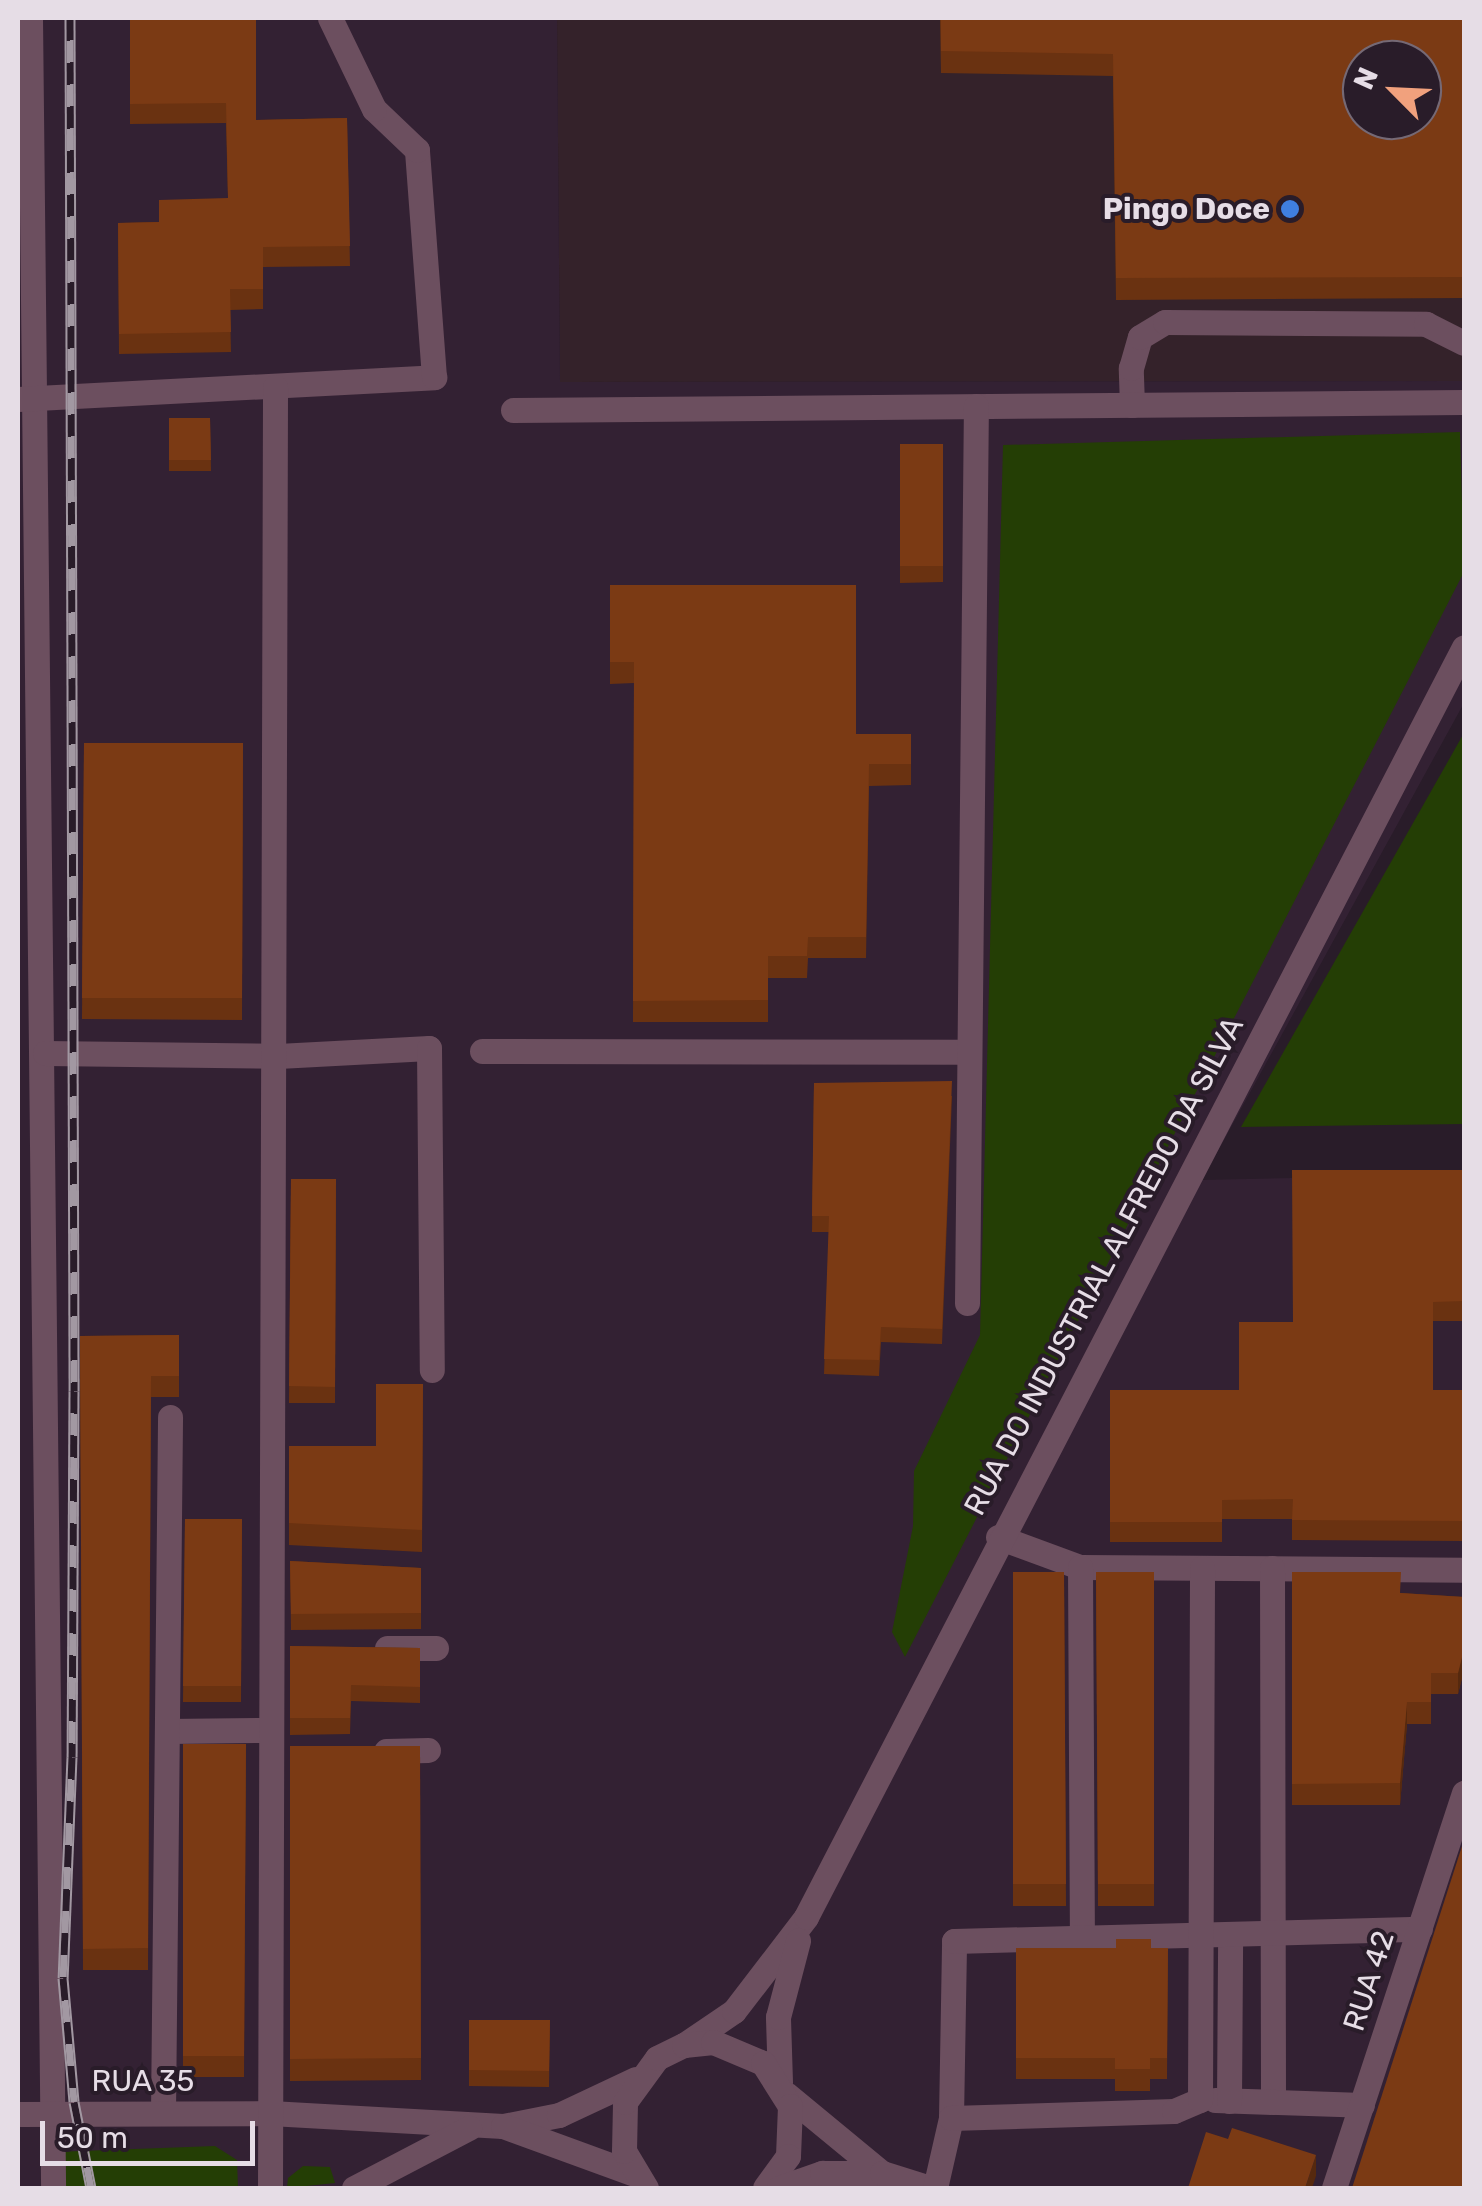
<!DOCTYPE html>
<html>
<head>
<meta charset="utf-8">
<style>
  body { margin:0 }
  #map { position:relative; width:1482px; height:2206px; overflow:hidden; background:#291c29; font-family:Rubik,sans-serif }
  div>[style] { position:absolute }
  .commercial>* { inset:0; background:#34222a }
  .built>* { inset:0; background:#332133 }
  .green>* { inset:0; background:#243e05 }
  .minor>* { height:25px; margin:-12.5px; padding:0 12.5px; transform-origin:12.5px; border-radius:12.5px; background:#6c4f5f }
  .rail>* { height:11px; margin-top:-5.5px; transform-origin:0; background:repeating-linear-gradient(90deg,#291c29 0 22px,#a298a2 0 44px); box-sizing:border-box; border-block:2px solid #a298a2 }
  .wall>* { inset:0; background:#6a3211 }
  .shaded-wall>* { inset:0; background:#56290e }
  .building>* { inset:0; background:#7b3a14 }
  .dots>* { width:28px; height:28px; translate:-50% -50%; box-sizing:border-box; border:5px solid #291c29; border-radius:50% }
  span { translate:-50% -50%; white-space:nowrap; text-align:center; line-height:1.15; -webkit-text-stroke:8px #291c29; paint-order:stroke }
  .poi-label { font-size:30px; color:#e6dde6; font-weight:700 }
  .right { translate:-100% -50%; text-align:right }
  .street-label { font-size:30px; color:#e6dde6 }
  .frame { position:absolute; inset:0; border:20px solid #e6dde6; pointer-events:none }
  .north { position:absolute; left:1342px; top:40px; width:100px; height:100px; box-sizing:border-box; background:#291c29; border:2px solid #756975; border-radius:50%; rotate:294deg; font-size:28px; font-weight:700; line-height:40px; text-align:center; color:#e6dde6 }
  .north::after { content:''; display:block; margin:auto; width:35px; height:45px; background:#f1a17d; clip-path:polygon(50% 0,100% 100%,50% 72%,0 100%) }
  .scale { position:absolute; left:40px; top:2121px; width:215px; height:45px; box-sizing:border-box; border:5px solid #e6dde6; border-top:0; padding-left:12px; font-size:30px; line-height:35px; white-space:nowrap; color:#e6dde6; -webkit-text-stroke:8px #291c29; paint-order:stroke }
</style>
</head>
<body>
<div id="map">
  <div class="commercial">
    <i style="clip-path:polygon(evenodd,557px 18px,1464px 18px,1464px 381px,560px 382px,557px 18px,1362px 60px,1422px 60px,1422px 120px,1362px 120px,1362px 60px)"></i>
  </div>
  <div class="built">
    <i style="clip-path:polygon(18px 18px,557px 18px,560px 382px,1464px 381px,1464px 703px,1202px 1180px,1464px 1174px,1464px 2188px,18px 2188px)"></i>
  </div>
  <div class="green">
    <i style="clip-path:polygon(1460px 432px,1464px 572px,905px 1657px,892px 1632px,913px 1526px,914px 1471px,980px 1335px,1003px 445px)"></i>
    <i style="clip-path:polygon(1464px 733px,1464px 1124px,1241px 1127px)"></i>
    <i style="clip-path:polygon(215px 2146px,237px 2160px,238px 2188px,55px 2188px,54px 2152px)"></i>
    <i style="clip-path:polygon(303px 2166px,330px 2167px,335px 2183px,287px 2188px,288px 2178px)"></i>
  </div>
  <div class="minor">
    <i style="left:30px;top:18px;width:2170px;rotate:89.39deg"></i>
    <i style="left:18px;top:399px;width:417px;rotate:-3deg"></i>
    <i style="left:434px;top:377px;width:228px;rotate:-94.3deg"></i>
    <i style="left:417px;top:150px;width:59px;rotate:-136.4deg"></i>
    <i style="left:374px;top:109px;width:101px;rotate:-115.8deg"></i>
    <i style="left:1132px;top:405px;width:37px;rotate:-92deg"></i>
    <i style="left:1131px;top:368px;width:32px;rotate:-74deg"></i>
    <i style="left:1140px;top:337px;width:29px;rotate:-31deg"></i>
    <i style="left:1165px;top:322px;width:261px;rotate:0.4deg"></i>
    <i style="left:1426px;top:324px;width:42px;rotate:26.6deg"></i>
    <i style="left:513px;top:410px;width:951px;rotate:-0.48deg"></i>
    <i style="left:482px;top:1051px;width:487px;rotate:0.1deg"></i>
    <i style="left:45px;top:1053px;width:233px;rotate:0.7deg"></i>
    <i style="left:278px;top:1056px;width:151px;rotate:-3deg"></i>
    <i style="left:429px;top:1048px;width:322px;rotate:89.5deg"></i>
    <i style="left:967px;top:1303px;width:897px;rotate:-89.43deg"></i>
    <i style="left:998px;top:1537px;width:87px;rotate:20.1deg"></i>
    <i style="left:1080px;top:1567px;width:384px;rotate:0.4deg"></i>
    <i style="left:1080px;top:1567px;width:373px;rotate:89.7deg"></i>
    <i style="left:1272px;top:1568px;width:534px;rotate:89.89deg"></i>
    <i style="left:387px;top:1648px;width:49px"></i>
    <i style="left:167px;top:1731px;width:104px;rotate:-0.6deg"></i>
    <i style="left:386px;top:1751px;width:42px;rotate:-1.4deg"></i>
    <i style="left:684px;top:2045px;width:60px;rotate:-34.2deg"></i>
    <i style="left:734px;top:2011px;width:118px;rotate:-52.5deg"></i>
    <i style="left:806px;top:1917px;width:1430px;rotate:-62.61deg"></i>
    <i style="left:780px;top:2082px;width:65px;rotate:-91.8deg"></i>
    <i style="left:778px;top:2017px;width:79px;rotate:-75.3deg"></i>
    <i style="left:786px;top:2094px;width:124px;rotate:39.5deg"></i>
    <i style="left:1215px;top:2100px;width:147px;rotate:1.9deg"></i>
    <i style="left:1229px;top:2101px;width:163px;rotate:-89.6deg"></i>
    <i style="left:163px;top:2113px;width:696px;rotate:-89.42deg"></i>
    <i style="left:18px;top:2114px;width:252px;rotate:-0.2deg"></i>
    <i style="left:270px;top:2113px;width:233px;rotate:3.2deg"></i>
    <i style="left:503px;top:2126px;width:57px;rotate:-11.1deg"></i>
    <i style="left:559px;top:2115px;width:85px;rotate:-25.1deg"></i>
    <i style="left:951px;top:2118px;width:177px;rotate:-89deg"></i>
    <i style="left:954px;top:1941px;width:466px;rotate:-1.5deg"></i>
    <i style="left:503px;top:2126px;width:140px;rotate:20deg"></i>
    <i style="left:270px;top:2188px;width:1801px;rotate:-89.84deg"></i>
    <i style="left:354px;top:2188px;width:130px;rotate:-27.6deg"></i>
    <i style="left:646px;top:2188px;width:43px;rotate:-120.7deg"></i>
    <i style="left:624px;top:2151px;width:49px;rotate:-88.8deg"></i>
    <i style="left:625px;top:2102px;width:54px;rotate:-54deg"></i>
    <i style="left:657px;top:2058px;width:30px;rotate:-26deg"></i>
    <i style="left:684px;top:2045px;width:29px;rotate:-6deg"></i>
    <i style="left:713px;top:2042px;width:54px;rotate:22.8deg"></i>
    <i style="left:763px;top:2063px;width:51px;rotate:57.9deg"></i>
    <i style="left:790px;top:2106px;width:50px;rotate:92.3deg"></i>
    <i style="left:788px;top:2156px;width:39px;rotate:126deg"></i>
    <i style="left:779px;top:2188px;width:46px;rotate:-19.2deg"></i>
    <i style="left:822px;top:2173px;width:60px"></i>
    <i style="left:882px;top:2173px;width:50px;rotate:17.4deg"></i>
    <i style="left:935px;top:2188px;width:72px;rotate:-77.1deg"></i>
    <i style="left:951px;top:2118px;width:223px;rotate:-1.8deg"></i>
    <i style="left:1174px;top:2111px;width:28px;rotate:-23deg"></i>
    <i style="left:1200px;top:2100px;width:532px;rotate:-89.78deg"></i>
    <i style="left:1334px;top:2188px;width:416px;rotate:-71.8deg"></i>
  </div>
  <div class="rail">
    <i style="left:70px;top:18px;width:1373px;rotate:89.83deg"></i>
    <i style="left:74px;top:1391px;width:366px;rotate:90.3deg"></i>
    <i style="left:72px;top:1757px;width:221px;rotate:92.3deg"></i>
    <i style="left:63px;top:1978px;width:124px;rotate:84.9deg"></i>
    <i style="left:74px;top:2102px;width:88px;rotate:78.8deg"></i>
  </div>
  <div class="wall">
    <i style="clip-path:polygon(130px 18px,256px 120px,347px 118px,350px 266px,263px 267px,263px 309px,230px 310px,231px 352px,119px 354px,118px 223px,159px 222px,228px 198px,226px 123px,130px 124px)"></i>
    <i style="clip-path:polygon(940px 18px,1464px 18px,1464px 298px,1116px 300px,1113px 76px,941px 73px)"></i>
    <i style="clip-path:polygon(169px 418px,210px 418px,211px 471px,169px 471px)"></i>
    <i style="clip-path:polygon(900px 444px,943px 444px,943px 582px,900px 583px)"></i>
    <i style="clip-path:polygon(610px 585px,856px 734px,911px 734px,911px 785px,869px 786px,866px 958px,808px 958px,807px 978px,768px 978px,768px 1022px,633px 1022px,634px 683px,610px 684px)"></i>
    <i style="clip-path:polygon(84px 743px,243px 743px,242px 1020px,82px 1019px)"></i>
    <i style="clip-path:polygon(814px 1083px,952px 1096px,942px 1344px,881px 1342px,879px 1376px,824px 1374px,829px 1232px,812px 1232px)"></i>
    <i style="clip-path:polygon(1464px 1170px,1464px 1321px,1433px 1321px,1433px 1390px,1464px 1390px,1464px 1541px,1292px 1540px,1292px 1519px,1222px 1519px,1222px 1542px,1110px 1542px,1110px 1390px,1239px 1390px,1293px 1322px)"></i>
    <i style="clip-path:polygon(291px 1179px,336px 1179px,335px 1403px,289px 1403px)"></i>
    <i style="clip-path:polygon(179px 1335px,179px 1397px,151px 1397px,148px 1970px,83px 1970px,80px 1336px)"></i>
    <i style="clip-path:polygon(423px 1384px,422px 1552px,289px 1545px,289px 1446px,376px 1446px)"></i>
    <i style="clip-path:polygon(185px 1519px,242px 1519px,241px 1702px,183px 1702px)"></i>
    <i style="clip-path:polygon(290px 1561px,421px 1568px,421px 1629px,291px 1630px)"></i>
    <i style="clip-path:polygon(1013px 1572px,1064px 1572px,1066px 1906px,1013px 1906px)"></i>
    <i style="clip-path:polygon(1096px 1572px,1154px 1572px,1154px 1906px,1098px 1906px)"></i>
    <i style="clip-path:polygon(1292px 1572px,1401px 1593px,1464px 1597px,1464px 1670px,1458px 1694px,1431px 1694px,1431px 1724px,1407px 1724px,1400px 1805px,1292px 1805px)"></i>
    <i style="clip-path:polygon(290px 1646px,420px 1648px,420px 1703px,351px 1701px,350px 1734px,290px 1735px)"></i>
    <i style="clip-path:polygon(183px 1744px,246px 1744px,244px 2077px,183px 2077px)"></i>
    <i style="clip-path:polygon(290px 1746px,420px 1746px,421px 2080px,290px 2081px)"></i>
    <i style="clip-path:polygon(1016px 1948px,1168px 1948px,1167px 2079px,1150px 2079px,1150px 2091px,1115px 2091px,1115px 2079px,1016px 2079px)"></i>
    <i style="clip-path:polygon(469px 2020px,550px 2020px,549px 2087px,469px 2086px)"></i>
  </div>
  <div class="shaded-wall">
    <i style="clip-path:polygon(1464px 1649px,1464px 1670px,1458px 1694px,1458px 1673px)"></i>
    <i style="clip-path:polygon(1407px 1702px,1407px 1724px,1400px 1805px,1400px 1783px)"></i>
    <i style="clip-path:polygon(1316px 2155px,1316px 2176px,1312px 2188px,1305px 2188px)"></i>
  </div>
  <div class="building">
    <i style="clip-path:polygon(130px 18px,256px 18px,256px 120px,347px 118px,350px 246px,263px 247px,263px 289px,230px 289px,231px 332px,119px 334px,118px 223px,159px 222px,159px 200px,228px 198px,226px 103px,130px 104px)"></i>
    <i style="clip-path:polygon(evenodd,941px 18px,1464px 18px,1464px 277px,1116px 278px,1113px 54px,941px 51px,941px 18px,1362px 60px,1422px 60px,1422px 120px,1362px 120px,1362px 60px)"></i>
    <i style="clip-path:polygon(169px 418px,210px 418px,211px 460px,169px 460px)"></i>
    <i style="clip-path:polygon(900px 444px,943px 444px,943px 566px,900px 566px)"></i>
    <i style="clip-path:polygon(610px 585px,856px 585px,856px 734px,911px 734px,911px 764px,869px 764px,866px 937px,808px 937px,807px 956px,768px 956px,768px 1000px,633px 1001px,634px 662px,610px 662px)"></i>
    <i style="clip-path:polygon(84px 743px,243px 743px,242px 998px,82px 998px)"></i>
    <i style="clip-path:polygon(952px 1081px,942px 1329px,881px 1327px,879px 1360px,824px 1359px,829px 1216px,812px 1216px,814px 1083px)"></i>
    <i style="clip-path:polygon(1292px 1170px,1464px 1170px,1464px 1301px,1433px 1302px,1433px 1390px,1464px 1390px,1464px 1521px,1292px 1520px,1293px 1499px,1222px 1500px,1222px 1522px,1110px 1522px,1110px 1390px,1239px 1390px,1239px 1322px,1293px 1322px)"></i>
    <i style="clip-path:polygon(291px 1179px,336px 1179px,335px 1387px,289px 1386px)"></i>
    <i style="clip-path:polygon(179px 1335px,179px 1376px,151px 1376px,148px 1948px,83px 1949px,80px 1336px)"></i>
    <i style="clip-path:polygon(376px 1384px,423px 1384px,422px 1530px,289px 1523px,289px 1446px,376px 1446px)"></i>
    <i style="clip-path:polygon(185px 1519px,242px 1519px,241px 1686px,183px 1686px)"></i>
    <i style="clip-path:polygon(290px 1561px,421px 1568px,421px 1613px,291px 1614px)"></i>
    <i style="clip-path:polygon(1013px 1572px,1064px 1572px,1066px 1884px,1013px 1884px)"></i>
    <i style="clip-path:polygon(1096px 1572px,1154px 1572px,1154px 1884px,1098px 1884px)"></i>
    <i style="clip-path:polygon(1292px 1572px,1401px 1572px,1400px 1593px,1464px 1597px,1464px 1649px,1458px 1673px,1431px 1673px,1431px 1702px,1407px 1702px,1400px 1783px,1292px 1784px)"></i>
    <i style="clip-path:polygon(290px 1646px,420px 1648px,420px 1687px,351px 1685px,350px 1718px,290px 1718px)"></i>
    <i style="clip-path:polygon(183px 1744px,246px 1744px,244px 2056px,183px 2056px)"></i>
    <i style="clip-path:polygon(290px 1746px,420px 1746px,421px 2058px,290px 2059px)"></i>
    <i style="clip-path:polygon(1464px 1840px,1464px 2188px,1352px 2188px)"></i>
    <i style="clip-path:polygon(1116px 1939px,1151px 1939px,1151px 1948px,1168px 1948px,1167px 2058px,1150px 2058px,1150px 2069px,1115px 2069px,1115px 2058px,1016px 2058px,1016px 1948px,1116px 1948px)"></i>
    <i style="clip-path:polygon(469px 2020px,550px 2020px,549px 2071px,469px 2070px)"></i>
    <i style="clip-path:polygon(1232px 2128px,1316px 2155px,1305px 2188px,1188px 2188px,1206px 2132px,1228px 2139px)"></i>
  </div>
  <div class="dots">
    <i style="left:1290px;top:209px;background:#3f7fe0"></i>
  </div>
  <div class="poi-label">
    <span class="right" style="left:1270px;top:209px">Pingo Doce</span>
  </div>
  <div class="street-label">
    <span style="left:1104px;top:1266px;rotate:-62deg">RUA DO INDUSTRIAL ALFREDO DA SILVA</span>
    <span style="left:1369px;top:1981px;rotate:-72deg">RUA 42</span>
    <span style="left:143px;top:2081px">RUA 35</span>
  </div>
  <div class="frame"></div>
  <div class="north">N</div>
  <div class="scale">50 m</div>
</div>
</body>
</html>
